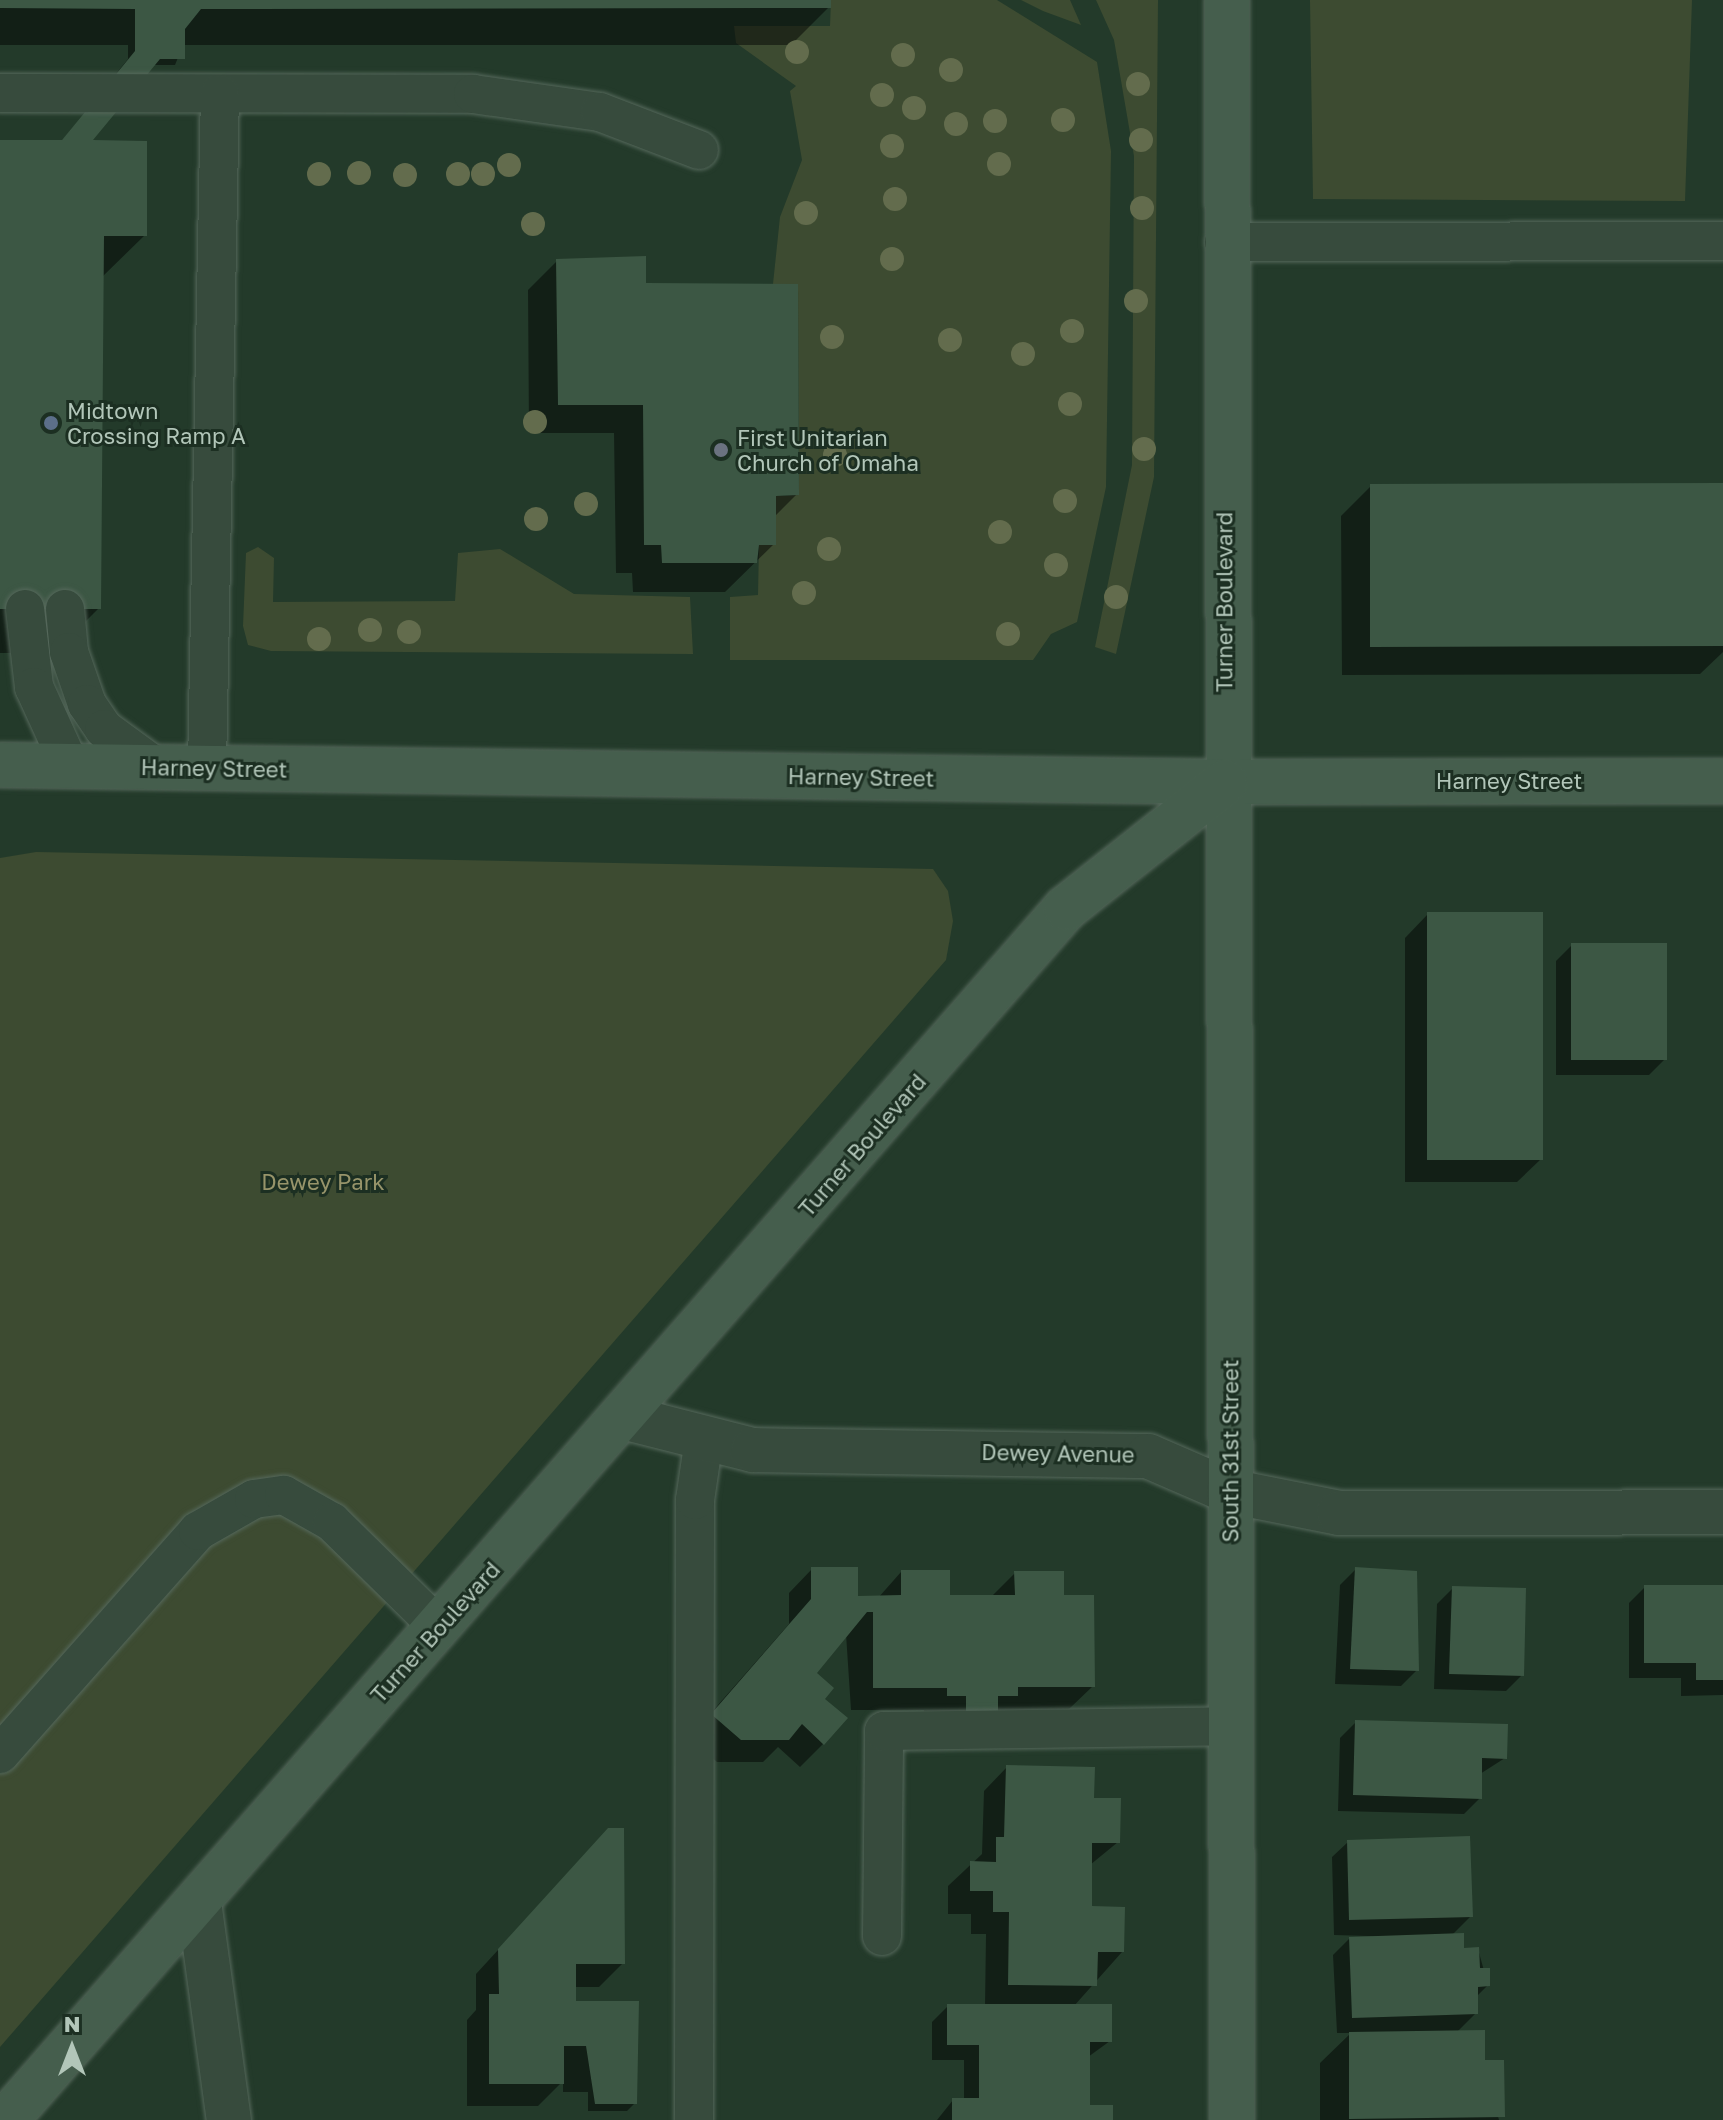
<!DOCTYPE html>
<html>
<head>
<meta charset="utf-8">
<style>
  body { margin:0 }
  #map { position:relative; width:1723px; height:2120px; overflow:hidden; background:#233a2a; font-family:"Golos Text",sans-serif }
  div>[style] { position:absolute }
  .green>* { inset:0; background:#3d4b31 }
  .shadow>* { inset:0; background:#0007 }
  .building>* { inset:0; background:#3c5744 }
  .roads { filter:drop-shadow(0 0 2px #55685b) drop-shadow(0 0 2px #55685b) }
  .lane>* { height:38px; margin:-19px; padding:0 19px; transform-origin:19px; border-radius:19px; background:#374b3d }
  .street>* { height:44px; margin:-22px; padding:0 22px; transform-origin:22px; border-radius:22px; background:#374b3d }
  .secondary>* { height:44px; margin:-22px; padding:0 22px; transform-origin:22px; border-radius:22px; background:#455e4d }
  .trees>* { width:24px; height:24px; margin:-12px; border-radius:50%; background:#636c4d }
  .dots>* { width:22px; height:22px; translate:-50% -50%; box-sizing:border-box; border:4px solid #1c2f22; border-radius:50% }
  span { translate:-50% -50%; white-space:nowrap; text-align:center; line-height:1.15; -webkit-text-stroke:6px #1c2f22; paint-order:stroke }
  .poi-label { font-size:22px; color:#b2c6b9 }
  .left { translate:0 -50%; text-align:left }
  .street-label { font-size:22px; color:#b2c6b9 }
  .park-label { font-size:22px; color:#97946a }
  .north { position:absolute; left:32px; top:2008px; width:80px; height:80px; -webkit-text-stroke:6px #1c2f22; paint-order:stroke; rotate:0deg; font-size:22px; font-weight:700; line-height:32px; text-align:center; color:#b2c6b9 }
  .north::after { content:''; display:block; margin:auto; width:28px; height:36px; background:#b2c6b9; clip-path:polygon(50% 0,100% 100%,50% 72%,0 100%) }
</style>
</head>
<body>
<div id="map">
  <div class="green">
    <i style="clip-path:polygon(831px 0,997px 0,1097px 62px,1111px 151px,1106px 487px,1077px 622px,1051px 634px,1033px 660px,730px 660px,730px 597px,758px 595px,759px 545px,776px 544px,776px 496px,799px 495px,798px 285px,773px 284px,780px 217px,802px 160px,790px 91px,796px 86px,736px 43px,734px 26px,830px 26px)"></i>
    <i style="clip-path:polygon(1021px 0,1070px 0,1081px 25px,1043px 11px)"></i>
    <i style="clip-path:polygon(1096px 0,1158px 0,1154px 477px,1116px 654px,1095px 647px,1132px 465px,1134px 156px,1114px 40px)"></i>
    <i style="clip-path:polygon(1310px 0,1692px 0,1685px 201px,1313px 199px)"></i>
    <i style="clip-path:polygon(258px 547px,274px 558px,273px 602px,455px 601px,458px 553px,500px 549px,574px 594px,690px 597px,693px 654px,271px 651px,248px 645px,243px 626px,246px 553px)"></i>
    <i style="clip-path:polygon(36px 852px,933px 869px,948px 891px,953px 921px,946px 960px,0 2047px,0 858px)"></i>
  </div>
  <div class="shadow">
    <i style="clip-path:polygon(0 0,829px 0,829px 7px,791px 45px,183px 45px,175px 65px,152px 65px,92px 139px,145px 235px,101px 278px,99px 608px,54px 653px,0 653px,0 143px,60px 143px,128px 59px,128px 45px,0 45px)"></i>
    <i style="clip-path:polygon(557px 261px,644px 285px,797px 494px,774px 517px,774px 544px,725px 592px,633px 592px,632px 573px,616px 573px,614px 433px,529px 433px,528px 290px)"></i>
    <i style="clip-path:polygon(1723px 485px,1723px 652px,1700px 674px,1342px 675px,1341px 516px,1371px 486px)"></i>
    <i style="clip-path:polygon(1428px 914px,1541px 1159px,1517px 1182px,1405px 1182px,1405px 938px)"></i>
    <i style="clip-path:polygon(1572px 945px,1665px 1059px,1649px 1075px,1556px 1075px,1556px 961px)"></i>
    <i style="clip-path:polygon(812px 1569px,856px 1599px,878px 1598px,901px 1572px,948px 1597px,992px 1596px,1015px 1573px,1062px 1597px,1093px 1686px,1069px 1709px,924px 1719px,924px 1710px,851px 1710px,846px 1634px,814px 1673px,823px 1744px,800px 1767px,778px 1747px,763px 1762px,717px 1762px,689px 1738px,789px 1624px,789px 1593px)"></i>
    <i style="clip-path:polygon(1356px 1569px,1417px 1670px,1401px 1686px,1335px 1684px,1340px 1585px)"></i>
    <i style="clip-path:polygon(1645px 1587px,1723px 1587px,1723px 1695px,1681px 1696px,1681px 1678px,1629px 1678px,1629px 1603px)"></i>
    <i style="clip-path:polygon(1453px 1588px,1522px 1675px,1506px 1691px,1434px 1689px,1437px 1604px)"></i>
    <i style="clip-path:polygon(1356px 1722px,1505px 1758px,1480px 1774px,1480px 1798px,1464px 1814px,1338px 1811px,1340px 1738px)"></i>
    <i style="clip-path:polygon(1007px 1767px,1092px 1800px,1118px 1842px,1090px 1865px,1090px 1908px,1122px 1952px,1074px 2006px,1110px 2041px,1088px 2057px,1089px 2107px,1111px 2120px,937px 2120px,953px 2100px,964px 2100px,964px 2060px,932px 2060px,932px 2022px,948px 2006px,985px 2006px,986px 1934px,971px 1934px,971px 1914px,948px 1914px,948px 1886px,982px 1854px,984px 1791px)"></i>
    <i style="clip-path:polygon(608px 1830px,623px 1963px,599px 1987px,574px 1987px,574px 2003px,637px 2003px,635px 2103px,627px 2111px,588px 2111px,588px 2092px,563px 2092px,563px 2081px,538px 2106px,467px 2106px,467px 2020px,476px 2010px,476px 1974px)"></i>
    <i style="clip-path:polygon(1348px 1842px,1471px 1916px,1451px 1936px,1462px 1950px,1478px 1949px,1488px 1985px,1476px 1997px,1476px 2013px,1457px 2032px,1483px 2062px,1499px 2120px,1320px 2120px,1320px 2063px,1351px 2033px,1337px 2033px,1333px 1955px,1349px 1939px,1402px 1937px,1334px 1935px,1332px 1857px)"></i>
  </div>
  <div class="building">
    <i style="clip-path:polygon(0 0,831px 0,831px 8px,201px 9px,185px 29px,185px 59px,160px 59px,93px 140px,147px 141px,147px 236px,104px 236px,101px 609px,0 609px,0 140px,62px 140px,135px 51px,135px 9px,0 8px)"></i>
    <i style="clip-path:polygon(646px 256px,646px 283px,798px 284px,799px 495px,776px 496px,776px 545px,759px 545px,757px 563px,662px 563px,661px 545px,644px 545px,643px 405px,558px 405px,556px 259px)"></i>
    <i style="clip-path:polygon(1723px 483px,1723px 646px,1370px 647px,1370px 484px)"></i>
    <i style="clip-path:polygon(1427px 912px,1543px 912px,1543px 1160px,1427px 1160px)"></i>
    <i style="clip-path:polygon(1571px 943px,1667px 943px,1667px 1060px,1571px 1060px)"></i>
    <i style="clip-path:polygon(811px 1567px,858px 1567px,858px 1596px,901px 1595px,901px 1570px,950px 1570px,950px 1595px,1015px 1595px,1014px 1571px,1064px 1571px,1064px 1595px,1094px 1595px,1095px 1687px,1018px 1687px,1018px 1696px,998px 1696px,998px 1718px,966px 1719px,966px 1696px,947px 1696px,947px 1688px,873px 1688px,873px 1612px,867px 1612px,817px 1673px,834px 1688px,825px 1699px,848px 1718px,824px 1745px,802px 1724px,789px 1740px,741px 1740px,711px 1714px,811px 1599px)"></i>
    <i style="clip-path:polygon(1355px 1567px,1417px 1571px,1419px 1671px,1350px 1669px)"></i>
    <i style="clip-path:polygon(1644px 1585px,1723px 1585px,1723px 1680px,1696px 1680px,1696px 1663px,1644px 1663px)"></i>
    <i style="clip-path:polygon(1452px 1586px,1526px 1588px,1524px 1676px,1449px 1674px)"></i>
    <i style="clip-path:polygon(1355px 1720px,1508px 1724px,1507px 1759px,1482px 1758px,1482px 1799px,1353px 1795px)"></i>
    <i style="clip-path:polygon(1006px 1765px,1095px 1767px,1094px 1798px,1121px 1798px,1120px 1843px,1092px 1843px,1092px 1906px,1125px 1907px,1124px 1952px,1098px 1952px,1097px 1986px,1008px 1985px,1009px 1912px,993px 1912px,993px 1891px,970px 1891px,970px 1861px,996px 1862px,996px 1837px,1004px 1837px)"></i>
    <i style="clip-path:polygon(608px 1828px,624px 1828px,625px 1964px,576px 1964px,576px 2001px,639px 2001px,637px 2104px,595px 2104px,586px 2046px,564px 2046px,564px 2084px,489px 2084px,489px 1994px,499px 1994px,498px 1949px)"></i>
    <i style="clip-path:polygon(1470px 1836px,1473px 1917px,1349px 1920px,1347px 1840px)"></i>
    <i style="clip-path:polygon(1464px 1933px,1464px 1948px,1479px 1947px,1480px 1968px,1490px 1968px,1490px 1986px,1478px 1987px,1478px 2014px,1352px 2018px,1349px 1937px)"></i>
    <i style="clip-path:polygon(947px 2004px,1112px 2004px,1112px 2042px,1090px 2042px,1090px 2105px,1113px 2105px,1113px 2120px,952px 2120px,952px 2098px,979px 2098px,979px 2045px,947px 2045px)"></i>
    <i style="clip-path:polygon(1485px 2030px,1485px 2060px,1504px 2060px,1505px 2117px,1349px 2119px,1349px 2032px)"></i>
  </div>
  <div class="roads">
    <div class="lane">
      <i style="left:0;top:93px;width:473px;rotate:0.1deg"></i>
      <i style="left:473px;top:94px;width:128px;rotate:8.1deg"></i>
      <i style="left:600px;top:112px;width:106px;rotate:21deg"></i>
      <i style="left:1224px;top:242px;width:499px;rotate:-0.1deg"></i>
      <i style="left:25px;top:609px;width:79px;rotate:83.4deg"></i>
      <i style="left:34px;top:687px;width:87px;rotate:65.5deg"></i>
      <i style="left:65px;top:609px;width:43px;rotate:84.7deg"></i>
      <i style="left:69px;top:652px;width:55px;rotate:70.9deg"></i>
      <i style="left:87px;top:704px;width:30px;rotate:56deg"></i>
      <i style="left:104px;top:729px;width:64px;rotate:36.2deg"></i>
      <i style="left:207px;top:768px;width:674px;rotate:-88.9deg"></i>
      <i style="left:0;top:1754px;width:298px;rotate:-48.4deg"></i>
      <i style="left:198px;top:1531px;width:64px;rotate:-29.7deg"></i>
      <i style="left:254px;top:1499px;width:30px;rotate:-8deg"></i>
      <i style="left:284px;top:1495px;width:55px;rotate:29.4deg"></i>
      <i style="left:332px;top:1522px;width:150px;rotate:44.5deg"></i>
      <i style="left:882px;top:1936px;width:205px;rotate:-89.4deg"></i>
      <i style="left:884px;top:1731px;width:346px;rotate:-0.8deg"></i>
      <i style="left:694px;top:2120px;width:620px;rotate:-89.91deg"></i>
      <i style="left:695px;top:1500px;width:62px;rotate:-81.6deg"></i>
    </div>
    <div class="street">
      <i style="left:627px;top:1418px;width:130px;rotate:14.3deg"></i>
      <i style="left:753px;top:1450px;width:395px;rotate:0.9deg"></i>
      <i style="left:1148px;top:1456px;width:88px;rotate:23.4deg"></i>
      <i style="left:1229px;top:1491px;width:112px;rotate:11.3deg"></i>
      <i style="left:1339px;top:1513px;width:384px;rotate:-0.1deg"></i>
      <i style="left:199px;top:1902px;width:220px;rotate:82.2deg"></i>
    </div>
    <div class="secondary">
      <i style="left:1227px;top:0;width:2120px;rotate:89.86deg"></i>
      <i style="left:0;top:765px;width:1225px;rotate:0.8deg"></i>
      <i style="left:1225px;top:782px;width:498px;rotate:-0.1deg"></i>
      <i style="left:6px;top:2120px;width:1610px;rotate:-48.83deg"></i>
      <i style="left:1066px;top:908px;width:203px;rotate:-38.4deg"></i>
    </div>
  </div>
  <div class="trees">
    <i style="left:797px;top:52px"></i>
    <i style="left:903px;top:55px"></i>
    <i style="left:951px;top:70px"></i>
    <i style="left:1138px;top:84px"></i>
    <i style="left:882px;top:95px"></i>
    <i style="left:914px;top:108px"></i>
    <i style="left:1063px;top:120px"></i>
    <i style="left:995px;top:121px"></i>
    <i style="left:956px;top:124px"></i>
    <i style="left:1141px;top:140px"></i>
    <i style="left:892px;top:146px"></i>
    <i style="left:999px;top:164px"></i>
    <i style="left:509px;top:165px"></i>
    <i style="left:359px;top:173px"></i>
    <i style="left:319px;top:174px"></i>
    <i style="left:458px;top:174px"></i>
    <i style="left:483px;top:174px"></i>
    <i style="left:405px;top:175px"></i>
    <i style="left:895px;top:199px"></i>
    <i style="left:1142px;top:208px"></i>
    <i style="left:806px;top:213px"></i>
    <i style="left:533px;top:224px"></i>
    <i style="left:892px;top:259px"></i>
    <i style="left:1136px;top:301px"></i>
    <i style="left:1072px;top:331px"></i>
    <i style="left:832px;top:337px"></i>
    <i style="left:950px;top:340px"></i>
    <i style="left:1023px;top:354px"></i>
    <i style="left:1070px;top:404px"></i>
    <i style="left:535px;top:422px"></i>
    <i style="left:1144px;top:449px"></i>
    <i style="left:835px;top:455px"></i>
    <i style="left:1065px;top:501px"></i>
    <i style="left:586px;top:504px"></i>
    <i style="left:536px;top:519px"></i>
    <i style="left:1000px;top:532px"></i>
    <i style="left:829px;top:549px"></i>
    <i style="left:1056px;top:565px"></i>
    <i style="left:804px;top:593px"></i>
    <i style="left:1116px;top:597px"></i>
    <i style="left:370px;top:630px"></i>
    <i style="left:409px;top:632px"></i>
    <i style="left:1008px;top:634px"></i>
    <i style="left:319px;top:639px"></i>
  </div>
  <div class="dots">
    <i style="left:51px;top:423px;background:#5c6f8a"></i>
    <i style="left:721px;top:450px;background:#6b7280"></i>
  </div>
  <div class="poi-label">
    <span class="left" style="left:67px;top:423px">Midtown<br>Crossing Ramp A</span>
    <span class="left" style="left:737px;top:450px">First Unitarian<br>Church of Omaha</span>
  </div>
  <div class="street-label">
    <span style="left:1224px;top:602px;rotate:-90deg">Turner Boulevard</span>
    <span style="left:214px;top:768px;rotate:1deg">Harney Street</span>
    <span style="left:861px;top:777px;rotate:1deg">Harney Street</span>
    <span style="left:1509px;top:781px">Harney Street</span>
    <span style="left:862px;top:1145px;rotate:-49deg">Turner Boulevard</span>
    <span style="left:1230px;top:1451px;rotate:-90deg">South 31st Street</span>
    <span style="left:1058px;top:1453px;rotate:1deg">Dewey Avenue</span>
    <span style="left:435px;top:1632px;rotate:-48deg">Turner Boulevard</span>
  </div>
  <div class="park-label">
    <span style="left:323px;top:1182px">Dewey Park</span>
  </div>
  <div class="north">N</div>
</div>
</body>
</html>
